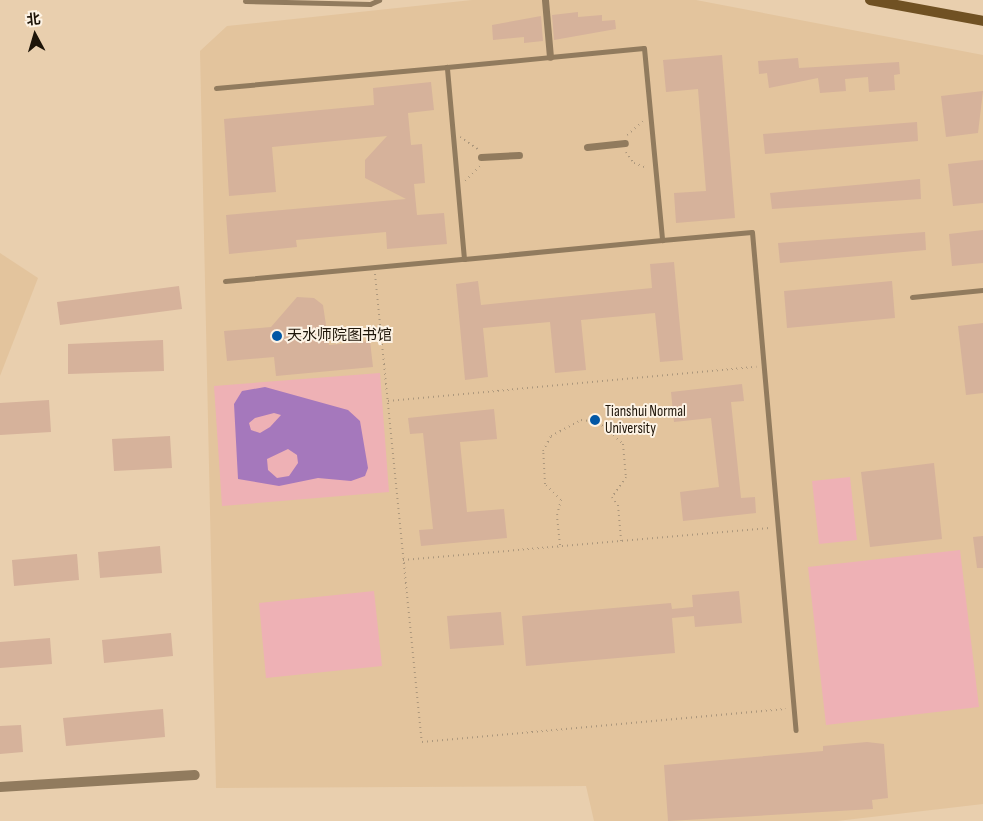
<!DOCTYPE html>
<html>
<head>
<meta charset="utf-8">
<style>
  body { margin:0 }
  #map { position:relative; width:983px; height:821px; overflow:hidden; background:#e9cfae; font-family:"Sofia Sans Condensed","Noto Sans SC",sans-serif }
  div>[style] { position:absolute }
  .built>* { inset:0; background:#e3c49d }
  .green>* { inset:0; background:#eeb1b5 }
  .water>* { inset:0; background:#a578bc }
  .building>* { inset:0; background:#d6b29b }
  .path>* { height:2px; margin-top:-1px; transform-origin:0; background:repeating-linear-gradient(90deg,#ac977c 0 1px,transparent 0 5px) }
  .service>* { height:5px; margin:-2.5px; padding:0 2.5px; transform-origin:2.5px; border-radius:2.5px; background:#917b5e }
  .pedestrian>* { height:7px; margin:-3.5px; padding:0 3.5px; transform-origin:3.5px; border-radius:3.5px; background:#917b5e }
  .minor>* { height:10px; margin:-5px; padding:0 5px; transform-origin:5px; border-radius:5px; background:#917b5e }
  .secondary>* { height:10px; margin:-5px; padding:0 5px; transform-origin:5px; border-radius:5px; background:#705123 }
  .dots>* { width:14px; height:14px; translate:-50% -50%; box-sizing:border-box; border:2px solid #fdf3e5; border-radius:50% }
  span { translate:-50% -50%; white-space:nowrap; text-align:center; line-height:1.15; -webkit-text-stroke:4px #fdf3e5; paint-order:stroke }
  .poi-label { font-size:15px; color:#1e1509 }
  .left { translate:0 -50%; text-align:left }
  .north { position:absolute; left:10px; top:10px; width:50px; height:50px; -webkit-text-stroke:4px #fdf3e5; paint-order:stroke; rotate:354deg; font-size:14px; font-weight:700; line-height:20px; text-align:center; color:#1e1509 }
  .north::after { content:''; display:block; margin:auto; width:18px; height:22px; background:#1e1509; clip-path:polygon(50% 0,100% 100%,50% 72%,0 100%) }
</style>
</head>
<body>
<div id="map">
  <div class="built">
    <i style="clip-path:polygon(472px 0,696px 0,983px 55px,983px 804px,837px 821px,594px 821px,586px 786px,216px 788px,200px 51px,227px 26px)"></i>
    <i style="clip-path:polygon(0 253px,38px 278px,0 376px)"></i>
  </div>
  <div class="green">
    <i style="clip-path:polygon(380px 373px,389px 492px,222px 506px,214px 386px)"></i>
    <i style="clip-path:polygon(850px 477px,857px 540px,819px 544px,812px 481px)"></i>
    <i style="clip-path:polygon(960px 550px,979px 707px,826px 725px,808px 567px)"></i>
    <i style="clip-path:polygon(374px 591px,382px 666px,266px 678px,259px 603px)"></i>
  </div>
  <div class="water">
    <i style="clip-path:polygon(evenodd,265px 387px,348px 410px,360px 421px,368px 468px,365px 476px,351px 481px,318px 478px,279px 486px,238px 479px,234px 404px,242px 391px,265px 387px,274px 413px,281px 415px,270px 427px,260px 433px,251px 430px,249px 423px,255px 418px,274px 413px,265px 387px,288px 449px,297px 455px,298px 463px,289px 476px,277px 478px,268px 470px,267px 459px,288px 449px)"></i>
  </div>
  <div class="building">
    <i style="clip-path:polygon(578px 12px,578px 17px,602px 15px,602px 21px,615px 20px,616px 29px,554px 40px,552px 15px)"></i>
    <i style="clip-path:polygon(541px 16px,543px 41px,524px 43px,524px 37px,493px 40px,492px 25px)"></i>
    <i style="clip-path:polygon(722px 55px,735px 218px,676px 223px,674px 193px,706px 191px,698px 89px,666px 92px,663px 60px)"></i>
    <i style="clip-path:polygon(798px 58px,799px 68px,899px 62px,900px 74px,894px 75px,895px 90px,869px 92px,868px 77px,845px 79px,846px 91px,820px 93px,818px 78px,769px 88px,767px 73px,759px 74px,758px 61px)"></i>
    <i style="clip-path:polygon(431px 82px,434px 110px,408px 113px,411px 145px,422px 144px,425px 183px,414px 184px,417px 215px,444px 213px,447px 244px,387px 249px,386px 232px,296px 240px,297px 247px,229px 254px,226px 215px,406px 199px,365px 178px,365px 160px,387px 136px,272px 147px,276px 192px,229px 196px,224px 119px,374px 105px,373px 88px)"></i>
    <i style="clip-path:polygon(983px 91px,978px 133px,946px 137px,941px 96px)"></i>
    <i style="clip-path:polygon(917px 122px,918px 141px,765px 154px,763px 134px)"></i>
    <i style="clip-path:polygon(983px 160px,983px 203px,953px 206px,948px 164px)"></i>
    <i style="clip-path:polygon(920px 179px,921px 199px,772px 209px,770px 193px)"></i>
    <i style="clip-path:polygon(983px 230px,983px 263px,952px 266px,949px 234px)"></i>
    <i style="clip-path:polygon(925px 232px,926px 250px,780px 263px,778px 243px)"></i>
    <i style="clip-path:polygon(674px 262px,683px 360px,660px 362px,655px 313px,581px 320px,586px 370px,555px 373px,550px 322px,483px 328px,488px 377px,465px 380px,456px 284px,478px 281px,481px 305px,652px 288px,650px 264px)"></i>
    <i style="clip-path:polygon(892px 281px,895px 318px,787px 328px,784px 291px)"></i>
    <i style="clip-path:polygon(179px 286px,182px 309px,60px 325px,57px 302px)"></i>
    <i style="clip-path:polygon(297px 297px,314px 298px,323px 305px,329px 345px,370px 341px,373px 367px,276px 376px,274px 357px,227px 361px,224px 331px,271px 327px)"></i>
    <i style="clip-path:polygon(983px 323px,983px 393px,966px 395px,958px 326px)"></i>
    <i style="clip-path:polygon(163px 340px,164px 371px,68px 374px,68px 344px)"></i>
    <i style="clip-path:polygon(742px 384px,744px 401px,731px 402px,741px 498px,755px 497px,756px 513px,683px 521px,680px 492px,719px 487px,711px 418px,674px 422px,671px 392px)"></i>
    <i style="clip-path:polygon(49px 400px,51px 432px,0 435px,0 403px)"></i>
    <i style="clip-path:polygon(494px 409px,497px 439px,460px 442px,467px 512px,504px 509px,507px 538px,421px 546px,419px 530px,433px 529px,423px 433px,410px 434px,408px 418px)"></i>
    <i style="clip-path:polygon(170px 436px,172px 468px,114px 471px,112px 439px)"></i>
    <i style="clip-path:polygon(934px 463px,942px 539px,870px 547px,861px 472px)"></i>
    <i style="clip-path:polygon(983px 536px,983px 568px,977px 568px,973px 537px)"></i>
    <i style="clip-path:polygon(160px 546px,162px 573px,100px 578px,98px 552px)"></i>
    <i style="clip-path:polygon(77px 554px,79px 580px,14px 586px,12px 560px)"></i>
    <i style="clip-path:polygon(739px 591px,742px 623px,695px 627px,694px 616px,672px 618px,675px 653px,526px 666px,522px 616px,671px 603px,672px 609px,693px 607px,692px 595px)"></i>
    <i style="clip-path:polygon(501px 612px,504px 645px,450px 649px,447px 616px)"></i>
    <i style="clip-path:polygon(171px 633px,173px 656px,104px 663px,102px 640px)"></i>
    <i style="clip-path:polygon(50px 638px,52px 664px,0 668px,0 642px)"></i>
    <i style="clip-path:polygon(163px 709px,165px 737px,66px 746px,63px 718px)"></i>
    <i style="clip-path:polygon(21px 725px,23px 752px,0 754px,0 726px)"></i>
    <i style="clip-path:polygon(867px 742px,884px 744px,888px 798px,872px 800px,873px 809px,668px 821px,664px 765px,823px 751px,823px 746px)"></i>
  </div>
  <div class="path">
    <i style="left:627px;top:135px;width:21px;rotate:-41deg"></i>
    <i style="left:460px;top:137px;width:22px;rotate:34deg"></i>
    <i style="left:626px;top:152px;width:14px;rotate:54deg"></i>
    <i style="left:634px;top:163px;width:14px;rotate:21deg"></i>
    <i style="left:465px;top:181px;width:23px;rotate:-45deg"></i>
    <i style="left:375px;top:274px;width:470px;rotate:84.3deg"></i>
    <i style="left:422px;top:742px;width:365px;rotate:-5.2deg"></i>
    <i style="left:388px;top:401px;width:370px;rotate:-5.3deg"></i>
    <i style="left:560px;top:545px;width:30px;rotate:-96deg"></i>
    <i style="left:557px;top:515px;width:16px;rotate:-75deg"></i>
    <i style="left:561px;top:500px;width:23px;rotate:-135deg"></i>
    <i style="left:545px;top:484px;width:33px;rotate:-93deg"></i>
    <i style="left:543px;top:451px;width:17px;rotate:-62deg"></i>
    <i style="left:551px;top:436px;width:34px;rotate:-28deg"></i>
    <i style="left:581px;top:420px;width:17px;rotate:7deg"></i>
    <i style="left:598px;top:422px;width:33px;rotate:41deg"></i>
    <i style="left:623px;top:444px;width:33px;rotate:85deg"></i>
    <i style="left:626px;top:477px;width:24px;rotate:125deg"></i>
    <i style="left:612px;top:497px;width:10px;rotate:53deg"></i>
    <i style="left:618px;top:505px;width:36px;rotate:85deg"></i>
    <i style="left:403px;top:560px;width:368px;rotate:-5deg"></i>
  </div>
  <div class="service">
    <i style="left:245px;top:1px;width:125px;rotate:1.4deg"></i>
    <i style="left:370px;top:4px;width:10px;rotate:-24deg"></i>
    <i style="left:216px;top:88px;width:232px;rotate:-5.2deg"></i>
    <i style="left:447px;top:67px;width:103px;rotate:-5.5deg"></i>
    <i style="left:550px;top:57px;width:94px;rotate:-5.5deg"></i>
    <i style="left:644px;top:48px;width:193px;rotate:84.6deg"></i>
    <i style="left:662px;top:240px;width:199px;rotate:174.5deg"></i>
    <i style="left:464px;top:259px;width:193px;rotate:-95.1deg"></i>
    <i style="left:662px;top:240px;width:90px;rotate:-5.1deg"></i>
    <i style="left:752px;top:232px;width:500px;rotate:85deg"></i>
    <i style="left:225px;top:281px;width:240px;rotate:-5.3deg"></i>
    <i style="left:912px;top:297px;width:71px;rotate:-5.6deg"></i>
  </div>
  <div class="pedestrian">
    <i style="left:545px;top:0;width:57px;rotate:85deg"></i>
    <i style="left:587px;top:147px;width:38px;rotate:-6deg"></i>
    <i style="left:481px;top:157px;width:38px;rotate:-3deg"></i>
  </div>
  <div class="minor">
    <i style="left:0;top:787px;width:195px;rotate:-3.5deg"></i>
  </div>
  <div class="secondary">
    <i style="left:870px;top:0;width:115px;rotate:10.5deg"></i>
  </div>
  <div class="dots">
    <i style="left:277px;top:336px;background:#0257a5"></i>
    <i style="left:595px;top:420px;background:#0257a5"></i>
  </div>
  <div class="poi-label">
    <span class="left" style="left:287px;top:336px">天水师院图书馆</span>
    <span class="left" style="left:605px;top:420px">Tianshui Normal<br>University</span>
  </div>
  <div class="north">北</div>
</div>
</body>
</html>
